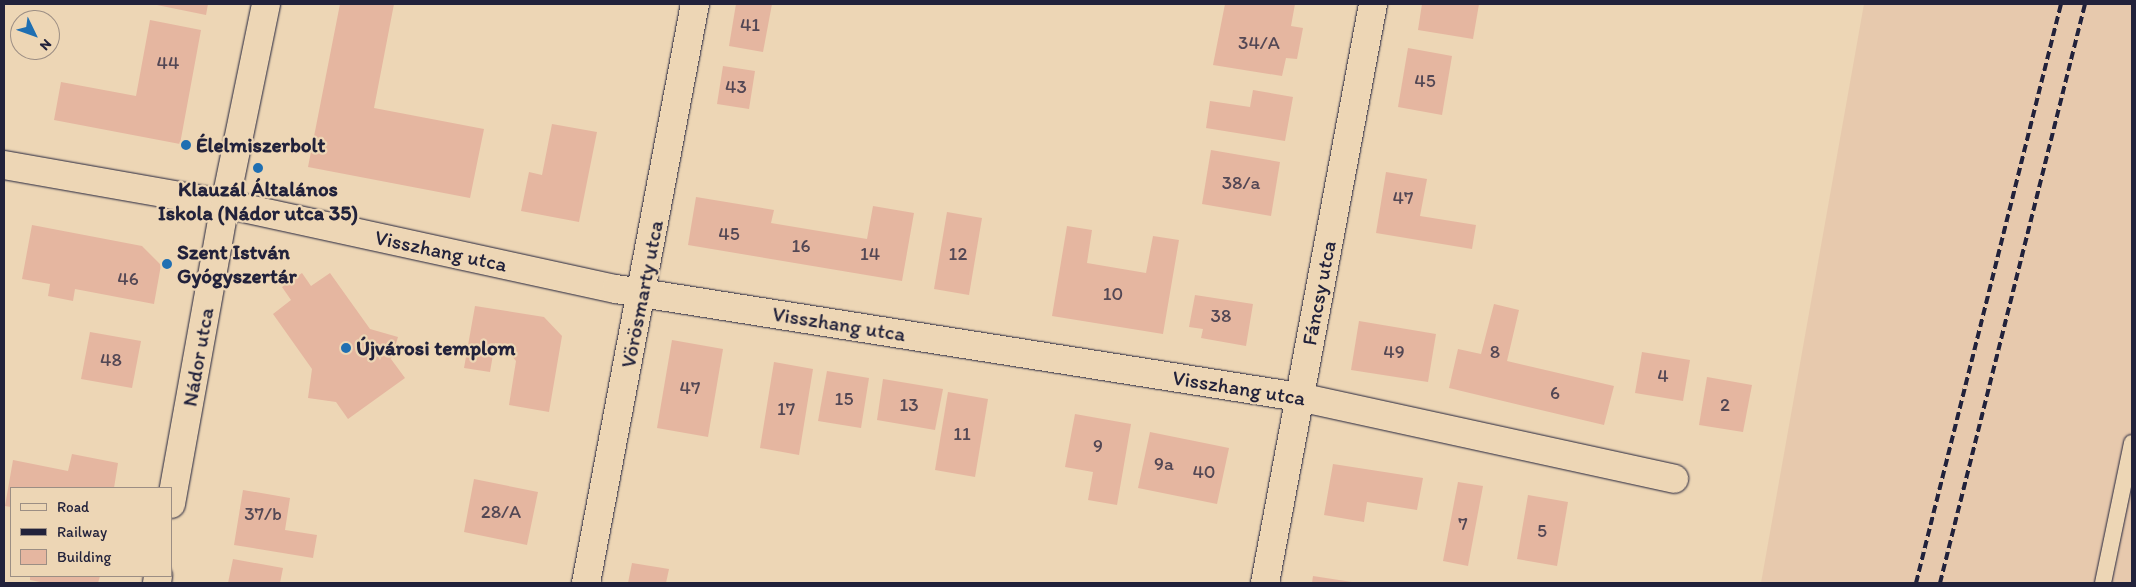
<!DOCTYPE html>
<html>
<head>
<meta charset="utf-8">
<style>
  body { margin:0 }
  #map { position:relative; width:2136px; height:587px; overflow:hidden; background:#edd6b5; font-family:Itim,sans-serif }
  div>[style] { position:absolute }
  .built>* { inset:0; background:#e7c9ad }
  .building>* { inset:0; background:#e5b6a0 }
  .roads { filter:drop-shadow(0 0 1px #22223b) drop-shadow(0 0 1px #22223b) }
  .lane>* { height:16px; margin:-8px; padding:0 8px; transform-origin:8px; border-radius:8px; background:#edd6b5 }
  .street>* { height:28px; margin:-14px; padding:0 14px; transform-origin:14px; border-radius:14px; background:#edd6b5 }
  .rail>* { height:4px; margin-top:-2px; transform-origin:0; background:repeating-linear-gradient(90deg,#22223b 0 8px,transparent 0 12px) }
  .dots>* { width:14px; height:14px; translate:-50% -50%; box-sizing:border-box; border:2px solid #edd6b5; border-radius:50% }
  span { translate:-50% -50%; white-space:nowrap; text-align:center; line-height:1.15; -webkit-text-stroke:4.5px #edd6b5; paint-order:stroke }
  .number-label { font-size:19px; color:#534754 }
  .number-label span { -webkit-text-stroke-width:0 }
  .poi-label { font-size:21px; color:#22223b; font-weight:700 }
  .left { translate:0 -50%; text-align:left }
  .street-label { font-size:21px; color:#22223b }
  .frame { position:absolute; inset:0; border:5px solid #22223b; pointer-events:none }
  .legend { position:absolute; left:10px; top:487px; width:162px; height:90px; box-sizing:border-box; background:#edd6b5; border:1px solid #9c8e84; margin:0; padding:6px 9px; list-style:none; font-size:15px; color:#22223b }
  .legend li { display:flex; align-items:center; gap:10px; height:25px }
  .legend b { width:25px; border:1px solid #9c8e84 }
  .north { position:absolute; left:10px; top:10px; width:50px; height:50px; box-sizing:border-box; background:#edd6b5; border:1px solid #9c8e84; border-radius:50%; rotate:132deg; font-size:14px; font-weight:700; line-height:20px; text-align:center; color:#22223b }
  .north::after { content:''; display:block; margin:auto; width:18px; height:22px; background:#1f6fb2; clip-path:polygon(50% 0,100% 100%,50% 72%,0 100%) }
</style>
</head>
<body>
<div id="map">
  <div class="built">
    <i style="clip-path:polygon(1864px 4px,2132px 4px,2132px 583px,1761px 583px)"></i>
  </div>
  <div class="building">
    <i style="clip-path:polygon(152px 4px,208px 4px,206px 15px)"></i>
    <i style="clip-path:polygon(340px 4px,394px 4px,374px 108px,484px 129px,470px 198px,308px 167px)"></i>
    <i style="clip-path:polygon(736px 4px,772px 4px,763px 52px,729px 46px)"></i>
    <i style="clip-path:polygon(1225px 4px,1295px 4px,1291px 26px,1303px 28px,1297px 59px,1286px 58px,1282px 76px,1213px 65px)"></i>
    <i style="clip-path:polygon(1422px 4px,1479px 4px,1473px 39px,1418px 30px)"></i>
    <i style="clip-path:polygon(150px 20px,201px 30px,180px 144px,54px 120px,61px 82px,136px 96px)"></i>
    <i style="clip-path:polygon(1408px 48px,1452px 56px,1442px 115px,1398px 107px)"></i>
    <i style="clip-path:polygon(723px 66px,755px 71px,749px 109px,717px 104px)"></i>
    <i style="clip-path:polygon(1253px 90px,1293px 97px,1285px 141px,1206px 128px,1210px 101px,1250px 107px)"></i>
    <i style="clip-path:polygon(552px 124px,597px 132px,579px 222px,521px 211px,529px 172px,542px 175px)"></i>
    <i style="clip-path:polygon(1211px 150px,1280px 162px,1271px 216px,1202px 204px)"></i>
    <i style="clip-path:polygon(1386px 172px,1427px 179px,1420px 216px,1476px 225px,1472px 249px,1376px 233px)"></i>
    <i style="clip-path:polygon(696px 197px,774px 210px,771px 223px,867px 239px,873px 206px,914px 213px,902px 281px,688px 245px)"></i>
    <i style="clip-path:polygon(947px 212px,982px 218px,969px 295px,934px 289px)"></i>
    <i style="clip-path:polygon(32px 225px,142px 246px,161px 265px,154px 304px,75px 289px,73px 301px,48px 296px,50px 284px,22px 279px)"></i>
    <i style="clip-path:polygon(1067px 226px,1092px 230px,1087px 263px,1146px 273px,1153px 236px,1179px 240px,1163px 334px,1052px 316px)"></i>
    <i style="clip-path:polygon(302px 273px,311px 286px,330px 273px,370px 329px,398px 337px,391px 359px,405px 378px,348px 419px,336px 402px,308px 398px,312px 369px,273px 314px,291px 300px,282px 287px)"></i>
    <i style="clip-path:polygon(1195px 295px,1253px 304px,1246px 346px,1201px 338px,1203px 329px,1189px 327px)"></i>
    <i style="clip-path:polygon(1494px 304px,1519px 310px,1507px 361px,1614px 386px,1604px 425px,1449px 388px,1458px 349px,1481px 354px)"></i>
    <i style="clip-path:polygon(475px 306px,544px 317px,562px 336px,549px 412px,509px 405px,516px 361px,502px 344px,495px 343px,490px 372px,464px 368px)"></i>
    <i style="clip-path:polygon(1359px 321px,1436px 334px,1428px 382px,1351px 370px)"></i>
    <i style="clip-path:polygon(90px 332px,141px 341px,132px 388px,81px 379px)"></i>
    <i style="clip-path:polygon(672px 340px,723px 349px,708px 437px,657px 428px)"></i>
    <i style="clip-path:polygon(1642px 352px,1690px 360px,1683px 401px,1635px 393px)"></i>
    <i style="clip-path:polygon(774px 362px,813px 369px,799px 455px,760px 448px)"></i>
    <i style="clip-path:polygon(827px 371px,869px 378px,861px 428px,818px 421px)"></i>
    <i style="clip-path:polygon(1707px 377px,1752px 385px,1743px 432px,1699px 425px)"></i>
    <i style="clip-path:polygon(883px 379px,943px 389px,935px 430px,877px 420px)"></i>
    <i style="clip-path:polygon(948px 392px,988px 399px,975px 477px,935px 470px)"></i>
    <i style="clip-path:polygon(1075px 414px,1131px 424px,1117px 505px,1088px 500px,1093px 472px,1065px 467px)"></i>
    <i style="clip-path:polygon(1150px 432px,1229px 448px,1217px 504px,1138px 488px)"></i>
    <i style="clip-path:polygon(72px 454px,118px 463px,114px 488px,11px 488px,11px 507px,5px 506px,13px 460px,68px 471px)"></i>
    <i style="clip-path:polygon(1333px 464px,1423px 478px,1417px 510px,1367px 502px,1364px 522px,1324px 515px)"></i>
    <i style="clip-path:polygon(474px 479px,538px 492px,527px 545px,464px 532px)"></i>
    <i style="clip-path:polygon(1458px 482px,1483px 486px,1468px 566px,1443px 561px)"></i>
    <i style="clip-path:polygon(243px 490px,290px 498px,285px 530px,317px 535px,313px 558px,234px 545px)"></i>
    <i style="clip-path:polygon(1528px 495px,1568px 502px,1557px 566px,1517px 559px)"></i>
    <i style="clip-path:polygon(233px 559px,283px 568px,280px 583px,228px 583px)"></i>
    <i style="clip-path:polygon(632px 563px,669px 569px,666px 583px,628px 583px)"></i>
    <i style="clip-path:polygon(30px 576px,100px 576px,98px 583px,45px 583px,30px 580px)"></i>
    <i style="clip-path:polygon(1313px 576px,1352px 582px,1352px 583px,1312px 583px)"></i>
  </div>
  <div class="roads">
    <div class="lane">
      <i style="left:2103px;top:583px;width:143px;rotate:-78.3deg"></i>
    </div>
    <div class="street">
      <i style="left:4px;top:165px;width:224px;rotate:10deg"></i>
      <i style="left:225px;top:204px;width:400px;rotate:12.3deg"></i>
      <i style="left:616px;top:289px;width:691px;rotate:8.99deg"></i>
      <i style="left:1299px;top:397px;width:384px;rotate:12.3deg"></i>
      <i style="left:171px;top:504px;width:305px;rotate:-79.8deg"></i>
      <i style="left:225px;top:204px;width:204px;rotate:-78.4deg"></i>
      <i style="left:157px;top:583px;width:7px;rotate:-82deg"></i>
      <i style="left:586px;top:583px;width:589px;rotate:-79.34deg"></i>
      <i style="left:1265px;top:583px;width:589px;rotate:-79.43deg"></i>
    </div>
  </div>
  <div class="rail">
    <i style="left:1916px;top:583px;width:597px;rotate:-75.94deg"></i>
    <i style="left:1940px;top:583px;width:597px;rotate:-75.94deg"></i>
  </div>
  <div class="dots">
    <i style="left:186px;top:145px;background:#1f6fb2"></i>
    <i style="left:258px;top:168px;background:#1f6fb2"></i>
    <i style="left:167px;top:264px;background:#1f6fb2"></i>
    <i style="left:346px;top:348px;background:#1f6fb2"></i>
  </div>
  <div class="number-label">
    <span style="left:750px;top:25px">41</span>
    <span style="left:1259px;top:43px">34/A</span>
    <span style="left:168px;top:63px">44</span>
    <span style="left:1425px;top:81px">45</span>
    <span style="left:736px;top:87px">43</span>
    <span style="left:1241px;top:183px">38/a</span>
    <span style="left:1403px;top:198px">47</span>
    <span style="left:729px;top:234px">45</span>
    <span style="left:801px;top:246px">16</span>
    <span style="left:870px;top:254px">14</span>
    <span style="left:958px;top:254px">12</span>
    <span style="left:128px;top:279px">46</span>
    <span style="left:1113px;top:294px">10</span>
    <span style="left:1221px;top:316px">38</span>
    <span style="left:1394px;top:352px">49</span>
    <span style="left:1495px;top:352px">8</span>
    <span style="left:111px;top:360px">48</span>
    <span style="left:1663px;top:376px">4</span>
    <span style="left:690px;top:388px">47</span>
    <span style="left:1555px;top:393px">6</span>
    <span style="left:844px;top:399px">15</span>
    <span style="left:909px;top:405px">13</span>
    <span style="left:1725px;top:405px">2</span>
    <span style="left:786px;top:409px">17</span>
    <span style="left:962px;top:434px">11</span>
    <span style="left:1098px;top:446px">9</span>
    <span style="left:1164px;top:464px">9a</span>
    <span style="left:1204px;top:472px">40</span>
    <span style="left:501px;top:512px">28/A</span>
    <span style="left:263px;top:514px">37/b</span>
    <span style="left:1463px;top:524px">7</span>
    <span style="left:1542px;top:531px">5</span>
  </div>
  <div class="poi-label">
    <span class="left" style="left:196px;top:145px">Élelmiszerbolt</span>
    <span style="left:258px;top:201px">Klauzál Általános<br>Iskola (Nádor utca 35)</span>
    <span class="left" style="left:177px;top:264px">Szent István<br>Gyógyszertár</span>
    <span class="left" style="left:356px;top:348px">Újvárosi templom</span>
  </div>
  <div class="street-label">
    <span style="left:441px;top:251px;rotate:12deg">Visszhang utca</span>
    <span style="left:1319px;top:293px;rotate:-79deg">Fáncsy utca</span>
    <span style="left:642px;top:294px;rotate:-79deg">Vörösmarty utca</span>
    <span style="left:839px;top:324px;rotate:9deg">Visszhang utca</span>
    <span style="left:198px;top:357px;rotate:-80deg">Nádor utca</span>
    <span style="left:1239px;top:388px;rotate:9deg">Visszhang utca</span>
  </div>
  <div class="frame"></div>
  <ul class="legend">
  <li><b style="height:6px;background:#edd6b5"></b>Road</li>
  <li><b style="height:6px;background:#22223b"></b>Railway</li>
  <li><b style="height:14px;background:#e5b6a0"></b>Building</li>
  </ul>
  <div class="north">N</div>
</div>
</body>
</html>
